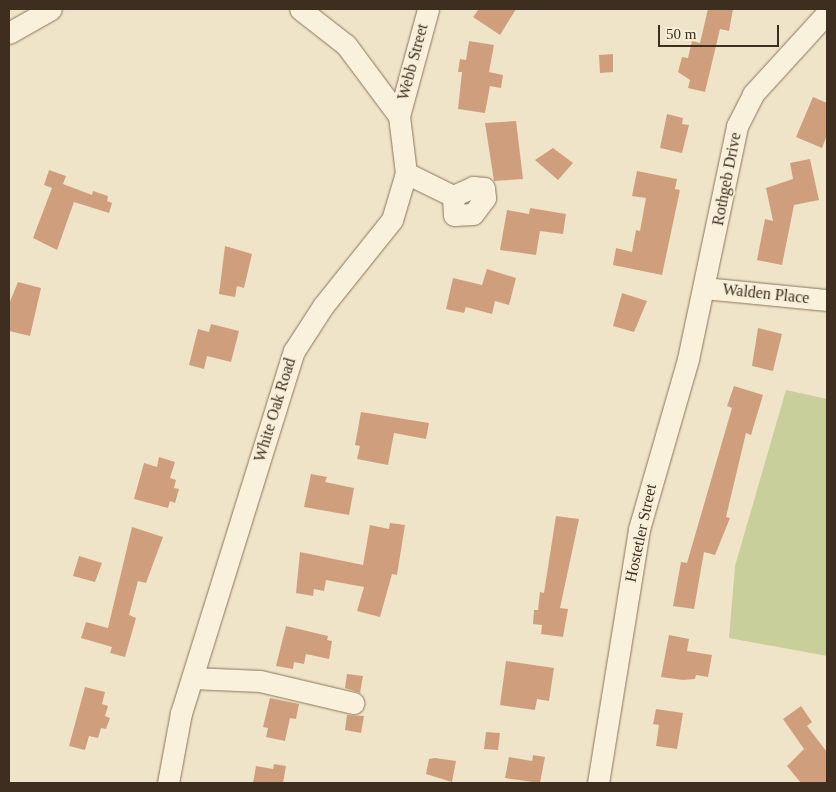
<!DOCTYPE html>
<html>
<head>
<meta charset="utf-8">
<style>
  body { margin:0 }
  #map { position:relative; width:836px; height:792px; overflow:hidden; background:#f0e4c8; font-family:"Times New Roman",serif }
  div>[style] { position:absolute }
  .green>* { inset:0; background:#c9cf9b }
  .building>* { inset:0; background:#cf9f7d }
  .roads { filter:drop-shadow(0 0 1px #8d765c) drop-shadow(0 0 1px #8d765c) }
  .minor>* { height:21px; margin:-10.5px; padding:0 10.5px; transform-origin:10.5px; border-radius:10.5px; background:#faf1dc }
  span { translate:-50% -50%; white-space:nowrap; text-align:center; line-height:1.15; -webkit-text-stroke:4px #f7eed8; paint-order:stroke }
  .street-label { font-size:16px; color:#3d2e20 }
  .frame { position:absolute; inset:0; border:10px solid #3d2e20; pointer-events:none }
  .scale { position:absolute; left:658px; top:25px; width:121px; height:22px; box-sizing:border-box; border:2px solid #3d2e20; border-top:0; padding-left:6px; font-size:15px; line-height:18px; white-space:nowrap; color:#3d2e20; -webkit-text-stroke:4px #f7eed8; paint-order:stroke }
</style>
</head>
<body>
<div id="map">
  <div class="green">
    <i style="clip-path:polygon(786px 390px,827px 399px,827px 656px,729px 638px,735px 566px)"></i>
  </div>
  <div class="building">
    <i style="clip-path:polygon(479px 9px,516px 9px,500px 35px,473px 17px)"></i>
    <i style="clip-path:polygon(708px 9px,733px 9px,729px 31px,720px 29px,705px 92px,688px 88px,690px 80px,678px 72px,682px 57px,688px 58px,692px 41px,700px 43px)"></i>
    <i style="clip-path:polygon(469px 41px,494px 45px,489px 72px,503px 75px,501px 88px,490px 86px,485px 113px,458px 109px,462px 72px,458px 72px,460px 59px,466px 60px)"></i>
    <i style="clip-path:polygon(613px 54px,613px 72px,600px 73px,599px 55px)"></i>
    <i style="clip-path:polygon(813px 97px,827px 103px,827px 135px,822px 148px,796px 137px)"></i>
    <i style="clip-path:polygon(667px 114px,683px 118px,682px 124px,689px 125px,682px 153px,660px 148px)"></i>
    <i style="clip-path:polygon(516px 121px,523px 179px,494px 181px,485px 123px)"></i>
    <i style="clip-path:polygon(553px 148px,573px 163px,558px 180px,535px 160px)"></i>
    <i style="clip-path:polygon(810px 159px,819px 200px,794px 205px,782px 265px,757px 260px,765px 219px,773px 221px,766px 188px,793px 179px,790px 163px)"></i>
    <i style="clip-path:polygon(49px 170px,66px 176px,63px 184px,92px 195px,93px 191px,108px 196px,107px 201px,112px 203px,109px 213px,74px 202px,57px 250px,33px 238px,52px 188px,44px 185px)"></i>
    <i style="clip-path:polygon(637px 171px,677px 179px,675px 189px,680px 190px,662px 275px,613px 265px,616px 248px,632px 252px,636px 230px,640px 231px,646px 198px,632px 196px)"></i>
    <i style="clip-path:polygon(530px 208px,566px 214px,563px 234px,540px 231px,536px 255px,500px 250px,507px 210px,529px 214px)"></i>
    <i style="clip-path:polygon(225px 246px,252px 254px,244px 288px,237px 286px,235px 297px,219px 294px)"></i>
    <i style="clip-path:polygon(487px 269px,516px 278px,509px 305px,495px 301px,492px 314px,466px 307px,464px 313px,446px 309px,453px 278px,482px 285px)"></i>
    <i style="clip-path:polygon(18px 282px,41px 288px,30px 336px,9px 331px,9px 304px)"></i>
    <i style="clip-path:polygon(622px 293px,647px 301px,634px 332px,613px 326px)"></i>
    <i style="clip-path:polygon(211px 324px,239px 331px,231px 362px,207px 356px,204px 369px,189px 365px,198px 329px,209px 332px)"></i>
    <i style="clip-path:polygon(758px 328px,782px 334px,773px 371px,752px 366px)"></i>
    <i style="clip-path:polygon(734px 386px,763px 395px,751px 435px,746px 433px,726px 517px,730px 518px,715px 555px,704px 552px,694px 609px,673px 606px,681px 562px,687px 563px,732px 408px,727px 406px)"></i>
    <i style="clip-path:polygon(361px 412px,429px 423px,426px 439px,394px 433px,388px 465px,357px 459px,360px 446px,355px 445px)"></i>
    <i style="clip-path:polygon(159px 457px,175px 462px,170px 478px,176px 480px,174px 488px,179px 489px,175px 503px,170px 501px,168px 508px,134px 499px,144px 463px,157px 467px)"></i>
    <i style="clip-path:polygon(311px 474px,327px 477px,325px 482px,354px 488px,349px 515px,304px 507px)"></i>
    <i style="clip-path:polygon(556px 516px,579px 519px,560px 608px,568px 609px,563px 637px,541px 634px,542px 625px,533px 624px,534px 610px,538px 610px,540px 592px,544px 593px)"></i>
    <i style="clip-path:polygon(390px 523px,405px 525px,397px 575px,392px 574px,380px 617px,357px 611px,364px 587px,326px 580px,324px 591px,314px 589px,313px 596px,296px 593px,300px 552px,363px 565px,370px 525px,389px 529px)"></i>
    <i style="clip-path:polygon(132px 527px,163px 537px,146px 583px,138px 581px,129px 615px,136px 618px,125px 657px,110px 653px,112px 647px,81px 638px,86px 622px,108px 628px)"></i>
    <i style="clip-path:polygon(79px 556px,102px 563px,95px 582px,73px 576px)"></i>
    <i style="clip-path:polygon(286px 626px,328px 636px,327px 640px,332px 641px,329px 659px,306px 654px,304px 664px,294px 662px,293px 669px,276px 666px)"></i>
    <i style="clip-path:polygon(669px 635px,689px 639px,687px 651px,712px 655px,708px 677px,696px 675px,695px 679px,683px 680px,661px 677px)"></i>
    <i style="clip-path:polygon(506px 661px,554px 668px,549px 701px,537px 699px,535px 710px,500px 705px)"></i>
    <i style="clip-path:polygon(347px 674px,363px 676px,360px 693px,345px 688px)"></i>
    <i style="clip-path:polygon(85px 687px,105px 692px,102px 704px,108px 706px,105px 716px,110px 718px,106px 729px,101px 728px,98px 738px,89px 736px,85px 750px,69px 746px)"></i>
    <i style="clip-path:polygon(270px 698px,299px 704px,296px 719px,290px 718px,285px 741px,266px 737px,268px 728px,263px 727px)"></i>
    <i style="clip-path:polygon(801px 706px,812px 722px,807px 726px,827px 752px,827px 783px,801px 783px,787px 766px,804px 749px,783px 719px)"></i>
    <i style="clip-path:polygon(656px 709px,683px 713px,677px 749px,656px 746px,659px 725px,653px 724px)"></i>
    <i style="clip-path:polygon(347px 715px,364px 716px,361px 733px,345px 730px)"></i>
    <i style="clip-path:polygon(486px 732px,500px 733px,498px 750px,484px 749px)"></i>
    <i style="clip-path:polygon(533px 755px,545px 757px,540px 783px,505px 778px,509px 757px,532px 761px)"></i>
    <i style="clip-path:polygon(435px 758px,456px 761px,452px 782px,426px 774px,429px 759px)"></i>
    <i style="clip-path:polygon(274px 764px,286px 766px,283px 783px,253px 783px,256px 766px,273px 769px)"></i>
  </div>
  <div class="roads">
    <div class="minor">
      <i style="left:9px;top:33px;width:48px;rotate:-29.7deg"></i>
      <i style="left:399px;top:116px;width:111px;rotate:-74.8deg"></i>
      <i style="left:406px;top:173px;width:52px;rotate:26.1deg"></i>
      <i style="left:453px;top:196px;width:22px;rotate:-24deg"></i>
      <i style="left:473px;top:187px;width:11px;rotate:5deg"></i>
      <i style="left:484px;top:188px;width:10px;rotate:84deg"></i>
      <i style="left:485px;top:198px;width:20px;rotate:127deg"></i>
      <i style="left:473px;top:214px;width:19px;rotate:177deg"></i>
      <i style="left:454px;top:215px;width:19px;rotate:-93deg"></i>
      <i style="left:704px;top:288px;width:124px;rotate:5.6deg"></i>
      <i style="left:192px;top:678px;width:68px;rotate:2.5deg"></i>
      <i style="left:260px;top:681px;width:96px;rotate:13.3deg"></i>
      <i style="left:168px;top:783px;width:71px;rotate:-79.5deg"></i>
      <i style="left:181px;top:713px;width:379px;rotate:-72.7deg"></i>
      <i style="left:294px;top:351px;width:54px;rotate:-57.2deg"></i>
      <i style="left:323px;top:306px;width:110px;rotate:-51.3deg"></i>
      <i style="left:392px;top:220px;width:49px;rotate:-73.4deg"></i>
      <i style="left:406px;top:173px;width:57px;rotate:-97deg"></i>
      <i style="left:399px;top:116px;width:89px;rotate:-126.7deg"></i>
      <i style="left:346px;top:45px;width:58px;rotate:-142deg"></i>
      <i style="left:598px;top:783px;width:257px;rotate:-80.8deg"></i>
      <i style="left:639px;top:529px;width:177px;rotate:-73.9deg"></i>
      <i style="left:688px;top:359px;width:238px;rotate:-78.1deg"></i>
      <i style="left:737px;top:126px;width:36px;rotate:-63deg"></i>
      <i style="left:753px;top:94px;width:110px;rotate:-47.6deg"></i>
    </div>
  </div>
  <div class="street-label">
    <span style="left:413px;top:62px;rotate:-75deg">Webb Street</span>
    <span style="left:727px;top:179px;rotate:-79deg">Rothgeb Drive</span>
    <span style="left:766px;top:294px;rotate:6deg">Walden Place</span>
    <span style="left:275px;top:410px;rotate:-73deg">White Oak Road</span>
    <span style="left:641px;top:533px;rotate:-78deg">Hostetler Street</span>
  </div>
  <div class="frame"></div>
  <div class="scale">50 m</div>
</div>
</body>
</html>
